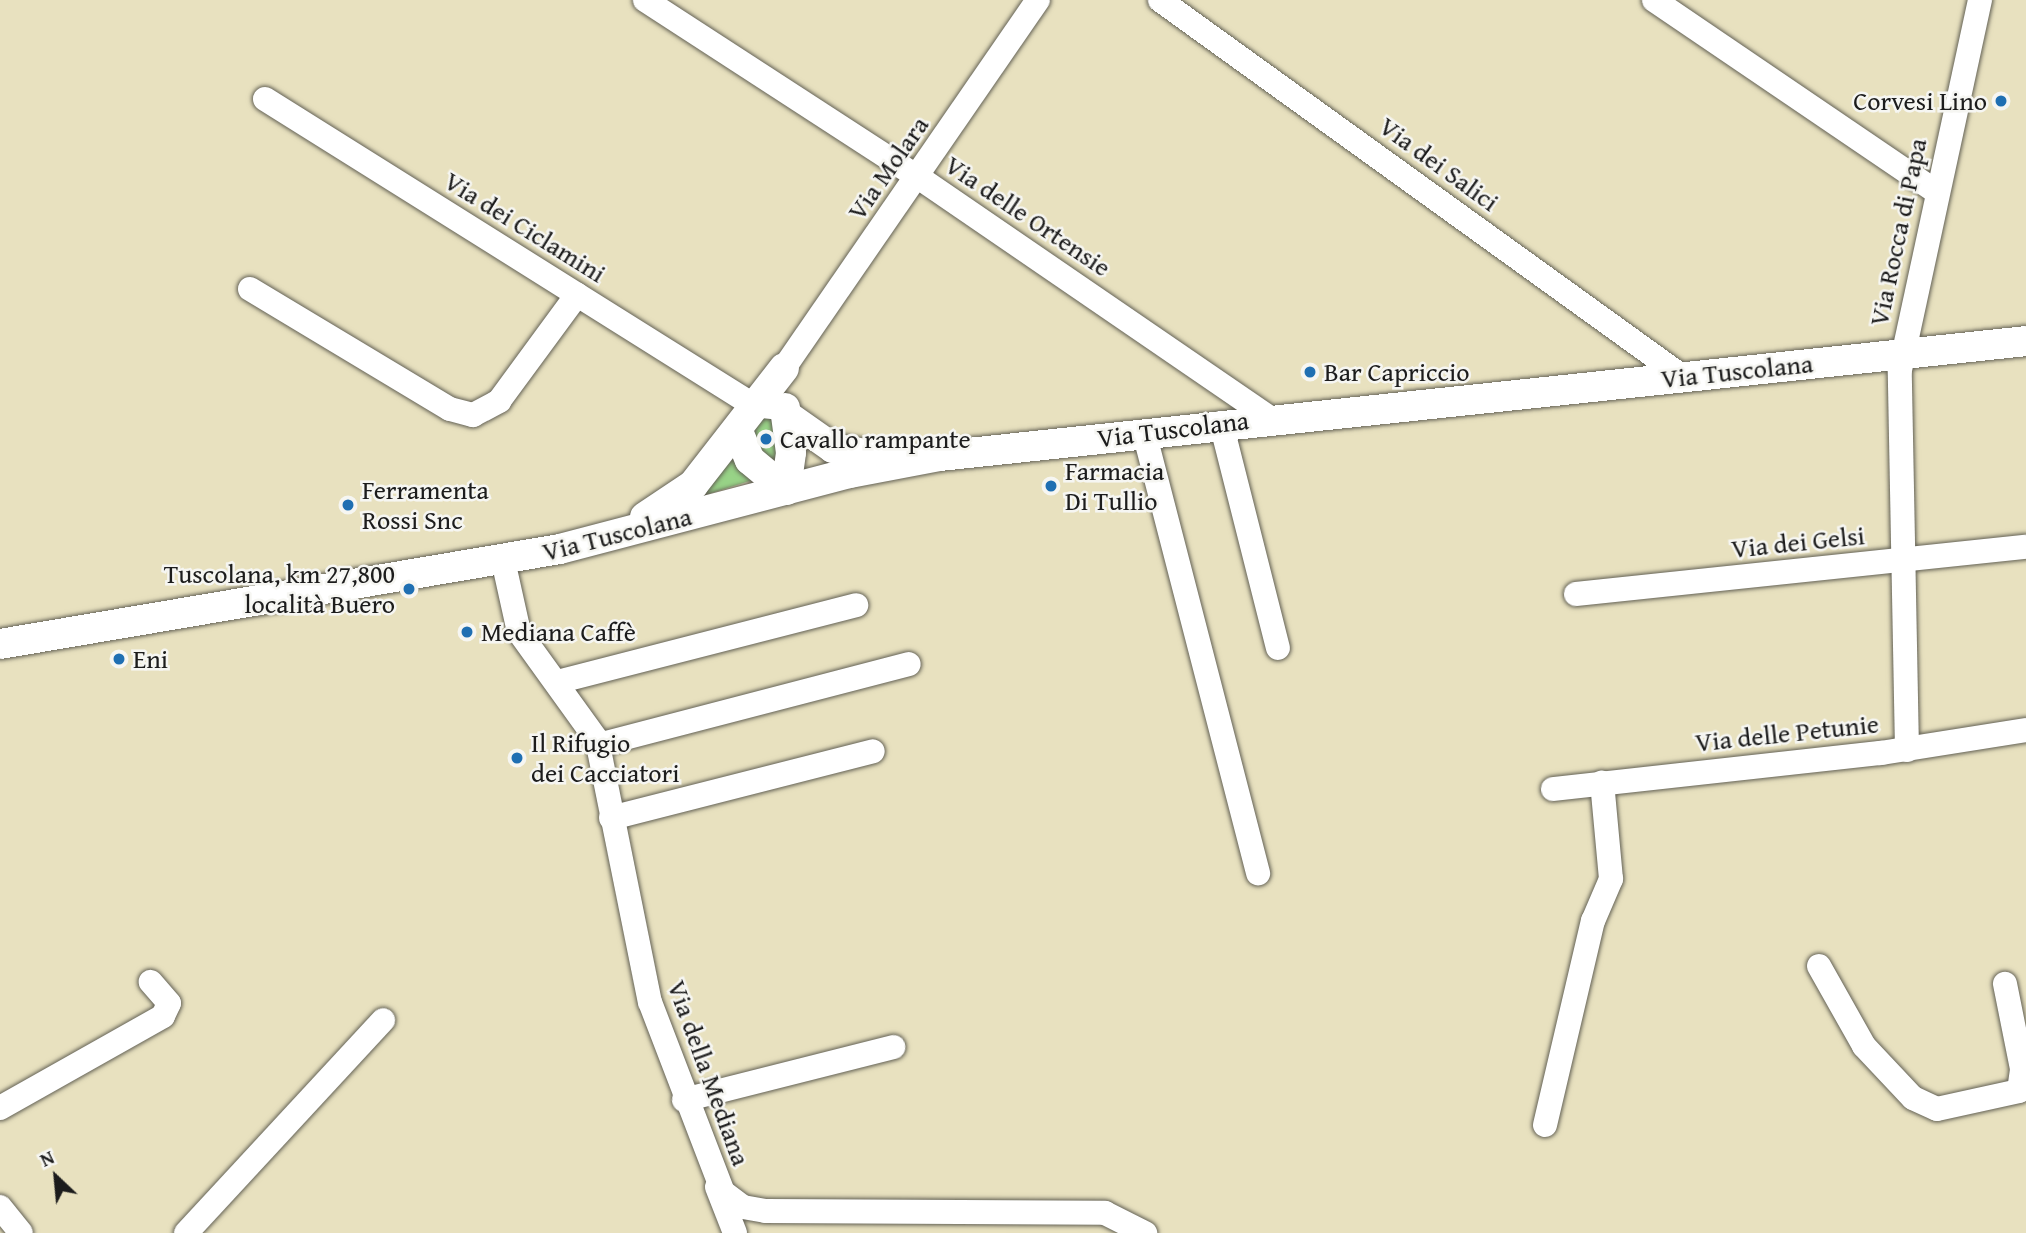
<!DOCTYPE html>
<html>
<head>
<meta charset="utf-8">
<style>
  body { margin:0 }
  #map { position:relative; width:2026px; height:1233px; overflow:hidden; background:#e8e1bf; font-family:"Gentium Book Plus",serif }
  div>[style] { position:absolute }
  .green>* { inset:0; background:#98d387 }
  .roads { filter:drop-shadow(0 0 2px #636155) drop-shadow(0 0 2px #636155) }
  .minor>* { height:24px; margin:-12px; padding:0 12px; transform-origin:12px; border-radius:12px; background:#fff }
  .major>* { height:30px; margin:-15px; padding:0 15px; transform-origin:15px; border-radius:15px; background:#fff }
  .dots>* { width:19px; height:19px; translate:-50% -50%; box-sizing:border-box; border:4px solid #f6f6f2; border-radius:50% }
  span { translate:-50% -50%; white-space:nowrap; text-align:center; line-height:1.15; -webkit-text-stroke:5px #f6f6f2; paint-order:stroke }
  .poi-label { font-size:26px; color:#1c1c1c }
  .right { translate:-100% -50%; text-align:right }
  .left { translate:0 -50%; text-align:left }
  .street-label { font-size:26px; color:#1c1c1c }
  .north { position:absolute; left:21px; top:1142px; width:70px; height:70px; -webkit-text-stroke:5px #f6f6f2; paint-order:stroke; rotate:334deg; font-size:19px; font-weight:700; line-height:28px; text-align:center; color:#1c1c1c }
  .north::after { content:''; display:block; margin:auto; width:24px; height:32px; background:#1c1c1c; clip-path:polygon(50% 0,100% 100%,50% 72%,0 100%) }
</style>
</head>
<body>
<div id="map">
  <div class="green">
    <i style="clip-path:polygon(764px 412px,779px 419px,778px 470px,764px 464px,750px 426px)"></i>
    <i style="clip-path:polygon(733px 449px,759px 478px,696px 498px)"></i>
  </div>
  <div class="roads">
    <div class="minor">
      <i style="left:645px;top:0;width:325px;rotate:33deg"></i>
      <i style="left:918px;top:177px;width:425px;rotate:34.4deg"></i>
      <i style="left:1160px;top:0;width:645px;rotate:35.79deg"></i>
      <i style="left:1654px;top:0;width:341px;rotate:34.2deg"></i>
      <i style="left:265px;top:99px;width:576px;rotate:32.09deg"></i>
      <i style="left:753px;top:405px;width:19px;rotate:6deg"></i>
      <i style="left:250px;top:289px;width:233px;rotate:31deg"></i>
      <i style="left:450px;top:409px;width:24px;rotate:15deg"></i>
      <i style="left:473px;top:415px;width:30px;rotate:-28deg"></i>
      <i style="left:499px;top:401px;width:132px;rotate:-53.7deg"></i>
      <i style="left:784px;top:368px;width:447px;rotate:-55.4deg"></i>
      <i style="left:1221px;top:423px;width:232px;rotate:75.8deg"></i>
      <i style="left:1144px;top:432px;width:456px;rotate:75.5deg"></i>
      <i style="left:503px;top:560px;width:74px;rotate:77.5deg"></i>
      <i style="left:519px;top:632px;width:133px;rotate:54.2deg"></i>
      <i style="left:597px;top:740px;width:267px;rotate:78.6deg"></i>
      <i style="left:650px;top:1002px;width:204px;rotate:69deg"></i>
      <i style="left:723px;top:1192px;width:25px;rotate:37deg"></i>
      <i style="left:743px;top:1207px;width:23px;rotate:10deg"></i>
      <i style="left:766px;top:1211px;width:339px;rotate:0.3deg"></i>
      <i style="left:1105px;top:1213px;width:45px;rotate:26.6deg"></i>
      <i style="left:1576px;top:594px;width:452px;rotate:-6deg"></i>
      <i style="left:557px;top:682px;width:309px;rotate:-14.4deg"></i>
      <i style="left:598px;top:745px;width:321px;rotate:-14.6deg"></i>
      <i style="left:1907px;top:750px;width:380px;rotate:-91.1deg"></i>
      <i style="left:1900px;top:370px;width:379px;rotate:-77.8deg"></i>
      <i style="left:1553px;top:789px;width:330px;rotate:-6.3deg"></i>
      <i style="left:1881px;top:753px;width:147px;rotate:-9deg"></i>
      <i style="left:611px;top:818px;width:270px;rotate:-14.3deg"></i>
      <i style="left:1819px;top:966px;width:92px;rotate:60.6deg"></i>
      <i style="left:1864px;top:1046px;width:71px;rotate:46.7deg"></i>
      <i style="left:1913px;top:1098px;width:26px;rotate:25deg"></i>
      <i style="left:1937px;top:1109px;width:84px;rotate:-12.4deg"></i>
      <i style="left:2019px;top:1091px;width:22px;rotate:-82deg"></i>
      <i style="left:2022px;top:1069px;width:87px;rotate:-101.3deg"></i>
      <i style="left:684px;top:1100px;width:216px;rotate:-14.2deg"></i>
      <i style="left:0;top:1108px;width:187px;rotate:-29.4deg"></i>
      <i style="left:163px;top:1016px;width:14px;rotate:-65deg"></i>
      <i style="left:169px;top:1003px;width:28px;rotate:-131deg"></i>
      <i style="left:1545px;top:1125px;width:210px;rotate:-76.8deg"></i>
      <i style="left:1593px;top:921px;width:46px;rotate:-66.8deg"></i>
      <i style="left:1611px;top:879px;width:97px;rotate:-95.3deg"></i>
      <i style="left:717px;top:1187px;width:49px;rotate:68.6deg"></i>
      <i style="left:0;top:1207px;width:33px;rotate:51deg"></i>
      <i style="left:186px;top:1233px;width:290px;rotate:-47.2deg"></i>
    </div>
    <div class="major">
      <i style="left:785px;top:408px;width:45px;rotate:82.4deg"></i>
      <i style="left:791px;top:453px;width:37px;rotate:98deg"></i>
      <i style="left:786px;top:415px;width:57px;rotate:35.1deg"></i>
      <i style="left:833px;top:448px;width:54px;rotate:10.7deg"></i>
      <i style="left:738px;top:431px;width:31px;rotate:68deg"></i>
      <i style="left:750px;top:460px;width:47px;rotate:39.8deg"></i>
      <i style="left:645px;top:517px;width:58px;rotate:-33.7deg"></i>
      <i style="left:693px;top:485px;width:148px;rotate:-52.1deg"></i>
      <i style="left:0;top:644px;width:568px;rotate:-9.63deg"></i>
      <i style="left:560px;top:549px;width:300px;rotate:-14.7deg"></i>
      <i style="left:850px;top:473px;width:92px;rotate:-10.7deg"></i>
      <i style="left:940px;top:456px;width:1092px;rotate:-6.04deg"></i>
    </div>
  </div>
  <div class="dots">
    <i style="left:2001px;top:101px;background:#1f6fb2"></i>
    <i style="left:1310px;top:372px;background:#1f6fb2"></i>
    <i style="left:766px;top:439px;background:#1f6fb2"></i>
    <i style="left:1051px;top:486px;background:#1f6fb2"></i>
    <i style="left:348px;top:505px;background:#1f6fb2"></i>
    <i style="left:409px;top:589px;background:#1f6fb2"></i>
    <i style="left:467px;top:632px;background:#1f6fb2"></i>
    <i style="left:119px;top:659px;background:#1f6fb2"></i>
    <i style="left:517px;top:758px;background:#1f6fb2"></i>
  </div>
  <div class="poi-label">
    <span class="right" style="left:1987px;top:101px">Corvesi Lino</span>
    <span class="left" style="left:1324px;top:372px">Bar Capriccio</span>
    <span class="left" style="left:780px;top:439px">Cavallo rampante</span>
    <span class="left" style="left:1065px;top:486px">Farmacia<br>Di Tullio</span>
    <span class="left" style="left:362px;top:505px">Ferramenta<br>Rossi Snc</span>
    <span class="right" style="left:395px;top:589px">Tuscolana, km 27,800<br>località Buero</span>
    <span class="left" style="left:481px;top:632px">Mediana Caffè</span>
    <span class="left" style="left:133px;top:659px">Eni</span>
    <span class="left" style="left:531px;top:758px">Il Rifugio<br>dei Cacciatori</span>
  </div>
  <div class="street-label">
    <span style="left:1439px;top:164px;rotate:36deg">Via dei Salici</span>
    <span style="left:888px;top:168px;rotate:-55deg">Via Molara</span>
    <span style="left:1028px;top:216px;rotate:34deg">Via delle Ortensie</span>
    <span style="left:525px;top:227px;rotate:32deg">Via dei Ciclamini</span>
    <span style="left:1898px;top:232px;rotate:-78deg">Via Rocca di Papa</span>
    <span style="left:1737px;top:371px;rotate:-6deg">Via Tuscolana</span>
    <span style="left:1173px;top:429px;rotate:-7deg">Via Tuscolana</span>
    <span style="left:617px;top:534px;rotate:-14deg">Via Tuscolana</span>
    <span style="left:1798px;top:542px;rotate:-6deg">Via dei Gelsi</span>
    <span style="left:1787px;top:733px;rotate:-6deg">Via delle Petunie</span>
    <span style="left:709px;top:1073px;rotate:70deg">Via della Mediana</span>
  </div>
  <div class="north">N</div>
</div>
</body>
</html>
